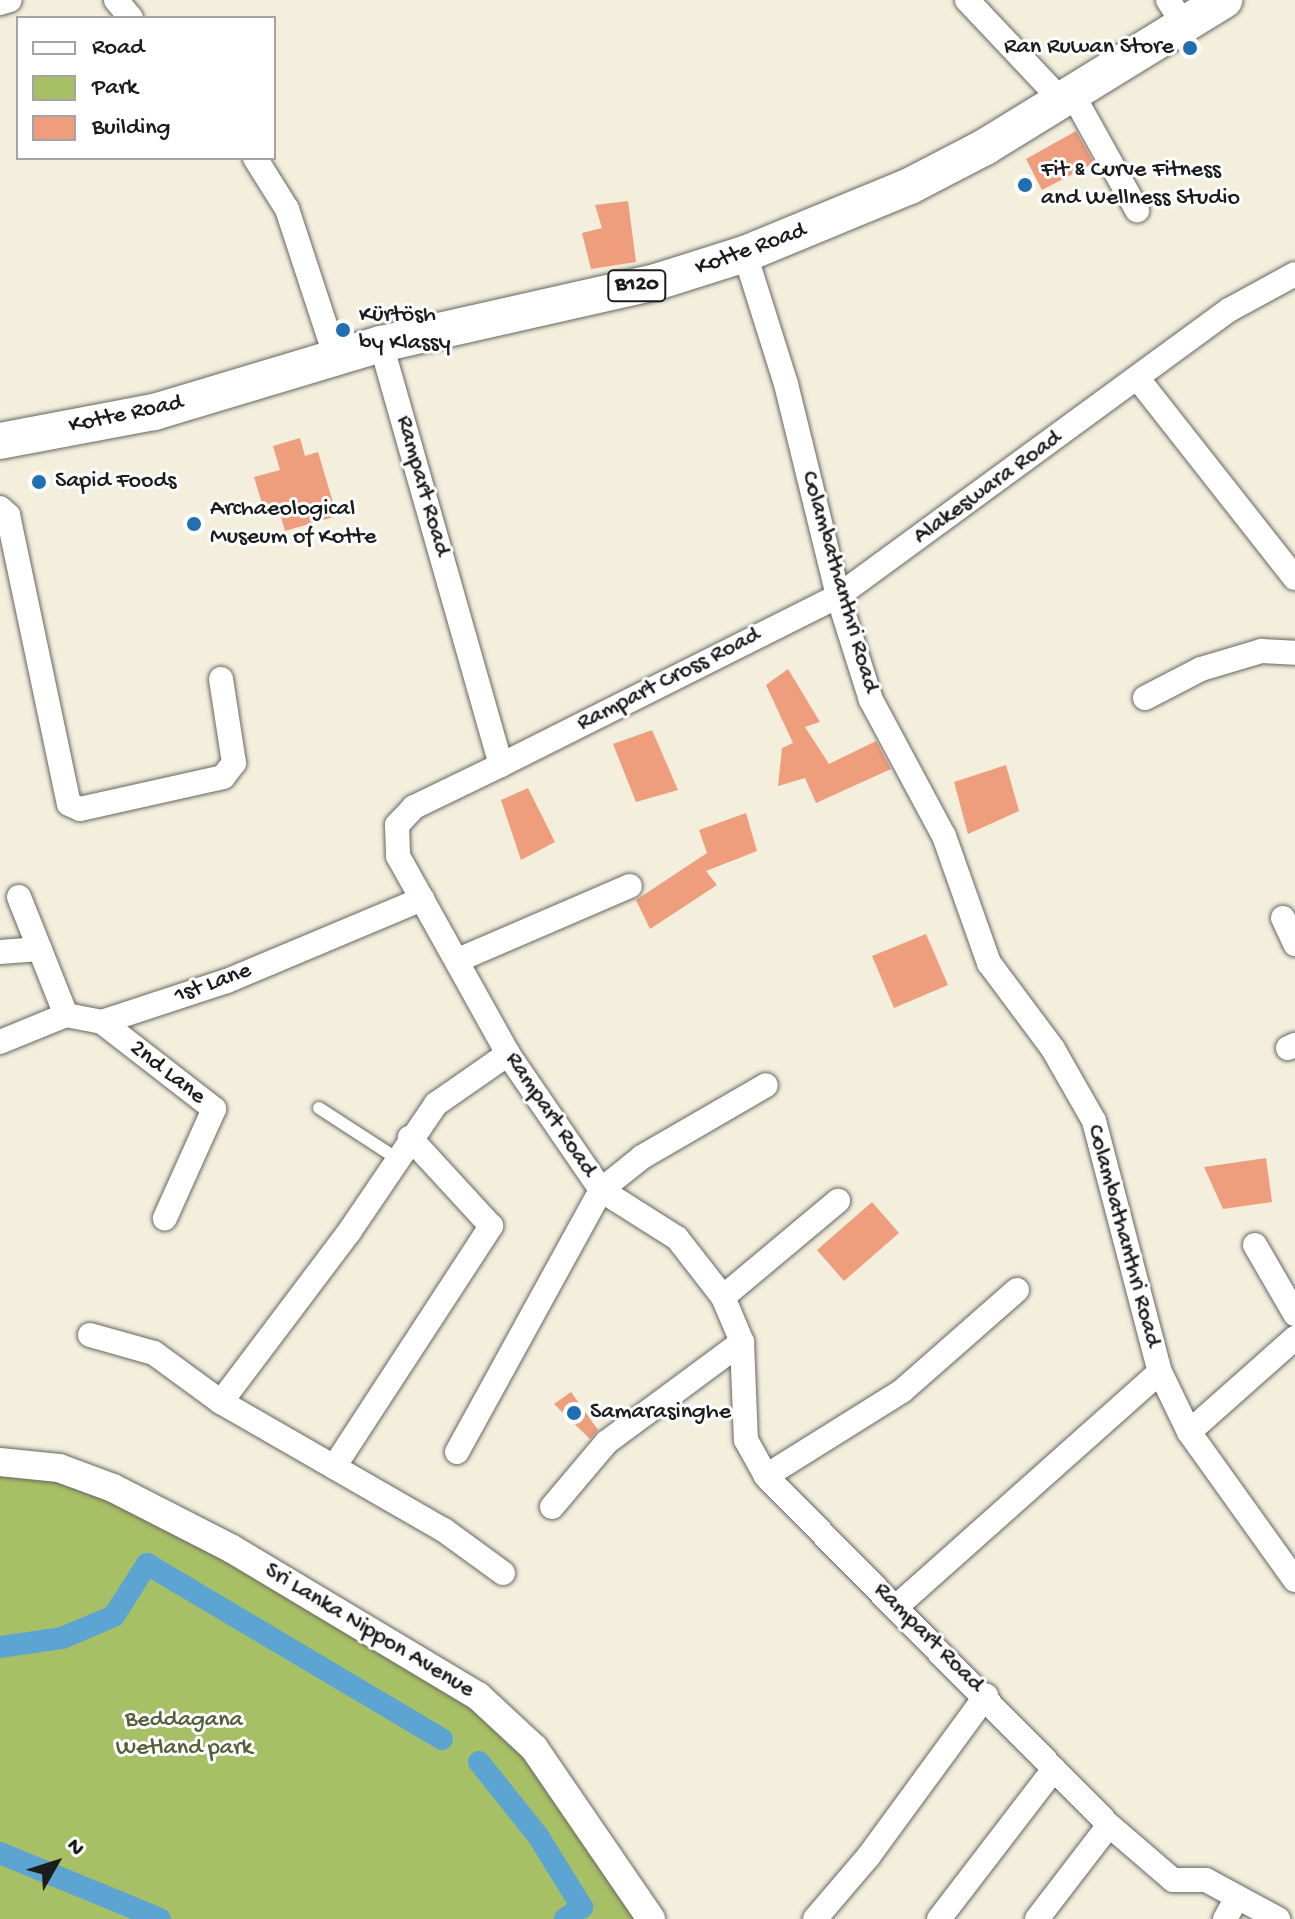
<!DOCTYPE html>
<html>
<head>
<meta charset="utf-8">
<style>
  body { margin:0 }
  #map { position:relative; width:1295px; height:1919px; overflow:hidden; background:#f4efdd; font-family:"Gochi Hand",sans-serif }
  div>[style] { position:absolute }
  .green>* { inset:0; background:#a8c065 }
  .canal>* { height:22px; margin:-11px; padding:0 11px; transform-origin:11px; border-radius:11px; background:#5ca5d3 }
  .building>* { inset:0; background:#ee9d7d }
  .roads { filter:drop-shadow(0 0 2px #686660) drop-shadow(0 0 2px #686660) }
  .service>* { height:12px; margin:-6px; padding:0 6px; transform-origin:6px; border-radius:6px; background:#fff }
  .minor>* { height:24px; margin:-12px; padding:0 12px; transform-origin:12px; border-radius:12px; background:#fff }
  .tertiary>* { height:28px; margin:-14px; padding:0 14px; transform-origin:14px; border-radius:14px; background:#fff }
  .primary>* { height:36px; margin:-18px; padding:0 18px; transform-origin:18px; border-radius:18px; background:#fff }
  .dots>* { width:22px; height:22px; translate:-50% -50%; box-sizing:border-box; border:4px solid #fff; border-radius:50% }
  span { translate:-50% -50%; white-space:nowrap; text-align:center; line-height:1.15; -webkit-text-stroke:6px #fff; paint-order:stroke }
  .shield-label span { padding:2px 6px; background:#fff; border:2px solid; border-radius:6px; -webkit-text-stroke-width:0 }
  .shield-label { font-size:22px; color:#1c1c1c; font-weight:700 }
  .poi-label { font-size:24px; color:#1c1c1c }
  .right { translate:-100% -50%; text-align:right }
  .left { translate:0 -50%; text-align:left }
  .street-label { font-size:24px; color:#1c1c1c }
  .park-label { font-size:24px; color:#545e39 }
  .legend { position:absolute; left:16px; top:16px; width:260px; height:144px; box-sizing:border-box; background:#fff; border:2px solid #a4a4a4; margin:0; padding:10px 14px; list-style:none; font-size:24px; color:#1c1c1c }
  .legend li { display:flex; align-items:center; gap:16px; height:40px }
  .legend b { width:40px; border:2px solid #a4a4a4 }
  .north { position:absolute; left:16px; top:1823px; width:80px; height:80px; -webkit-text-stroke:6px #fff; paint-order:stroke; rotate:51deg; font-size:22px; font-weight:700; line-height:32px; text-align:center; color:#1c1c1c }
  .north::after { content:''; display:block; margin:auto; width:28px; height:36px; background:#1c1c1c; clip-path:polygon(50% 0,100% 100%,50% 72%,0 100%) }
</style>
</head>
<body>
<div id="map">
  <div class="green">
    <i style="clip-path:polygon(0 1462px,59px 1468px,478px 1696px,651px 1919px,0 1919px)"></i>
  </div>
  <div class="canal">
    <i style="left:0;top:1647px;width:63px;rotate:-8.3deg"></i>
    <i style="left:62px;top:1638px;width:56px;rotate:-22.9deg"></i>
    <i style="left:114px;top:1616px;width:62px;rotate:-57.6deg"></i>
    <i style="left:147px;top:1564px;width:343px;rotate:30.7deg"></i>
    <i style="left:479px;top:1762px;width:95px;rotate:51.4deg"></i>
    <i style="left:538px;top:1836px;width:84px;rotate:58.2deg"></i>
    <i style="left:582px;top:1907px;width:21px;rotate:145deg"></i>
    <i style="left:0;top:1853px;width:173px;rotate:22.4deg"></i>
  </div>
  <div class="building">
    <i style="clip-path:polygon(1076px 131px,1094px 163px,1042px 190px,1026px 159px)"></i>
    <i style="clip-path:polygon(628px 201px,636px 262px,591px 269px,582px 233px,602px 228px,595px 205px)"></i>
    <i style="clip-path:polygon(300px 438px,305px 456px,318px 452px,337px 516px,285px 531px,278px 506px,264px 510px,254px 477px,280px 470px,273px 446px)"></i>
    <i style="clip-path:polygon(788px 669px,820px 722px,805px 727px,829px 764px,876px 741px,891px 769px,816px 803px,805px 778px,778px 786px,782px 748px,793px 743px,766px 685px)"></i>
    <i style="clip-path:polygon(652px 730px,678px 790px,636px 802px,613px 744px)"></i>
    <i style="clip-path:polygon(1006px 765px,1019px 811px,968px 834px,954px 782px)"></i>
    <i style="clip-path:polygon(528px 788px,555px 842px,521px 860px,501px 800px)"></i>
    <i style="clip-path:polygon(746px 813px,757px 851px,706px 871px,717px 885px,650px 929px,636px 900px,707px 853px,699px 830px)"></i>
    <i style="clip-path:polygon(926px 934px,948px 985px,894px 1008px,872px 956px)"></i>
    <i style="clip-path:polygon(1266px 1158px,1272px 1202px,1223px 1209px,1204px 1167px)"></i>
    <i style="clip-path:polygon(872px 1202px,899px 1233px,844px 1281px,817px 1250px)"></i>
    <i style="clip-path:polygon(571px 1392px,598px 1430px,590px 1439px,554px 1404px)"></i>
  </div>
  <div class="roads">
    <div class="service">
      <i style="left:319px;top:1108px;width:92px;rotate:33deg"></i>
    </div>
    <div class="minor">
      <i style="left:116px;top:0;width:23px;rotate:50deg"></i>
      <i style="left:967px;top:0;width:140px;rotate:46.7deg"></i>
      <i style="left:1168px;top:0;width:30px;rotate:57deg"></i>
      <i style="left:0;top:3px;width:10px;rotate:-17deg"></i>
      <i style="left:1073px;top:95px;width:132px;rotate:60.9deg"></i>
      <i style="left:255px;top:158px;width:60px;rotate:57.9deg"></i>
      <i style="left:287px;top:209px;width:157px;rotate:71.8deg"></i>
      <i style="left:745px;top:254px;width:136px;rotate:72.5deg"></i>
      <i style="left:786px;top:384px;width:218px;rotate:76.2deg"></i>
      <i style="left:838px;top:596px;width:109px;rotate:72.4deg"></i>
      <i style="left:871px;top:700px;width:154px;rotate:61.8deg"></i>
      <i style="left:944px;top:836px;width:135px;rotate:70.5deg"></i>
      <i style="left:989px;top:963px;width:107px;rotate:53.3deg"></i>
      <i style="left:1053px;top:1049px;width:83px;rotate:60.3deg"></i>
      <i style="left:1094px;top:1121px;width:260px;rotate:75.3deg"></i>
      <i style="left:1160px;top:1372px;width:67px;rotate:64.2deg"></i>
      <i style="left:1189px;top:1432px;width:182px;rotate:54.4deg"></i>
      <i style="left:381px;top:344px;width:438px;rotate:74.1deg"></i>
      <i style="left:501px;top:765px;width:97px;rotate:154.2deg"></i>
      <i style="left:414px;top:807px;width:25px;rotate:133deg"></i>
      <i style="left:397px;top:825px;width:31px;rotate:88deg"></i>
      <i style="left:398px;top:856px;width:227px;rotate:60.9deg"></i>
      <i style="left:508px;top:1054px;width:165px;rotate:55.6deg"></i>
      <i style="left:601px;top:1190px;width:90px;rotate:32.3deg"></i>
      <i style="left:677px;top:1238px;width:75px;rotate:52.1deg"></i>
      <i style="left:723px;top:1297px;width:49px;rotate:67.1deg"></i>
      <i style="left:742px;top:1342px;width:98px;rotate:87.7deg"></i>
      <i style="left:746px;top:1440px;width:41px;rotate:60.9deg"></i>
      <i style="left:766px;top:1476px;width:489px;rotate:45.5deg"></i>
      <i style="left:1109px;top:1825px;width:84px;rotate:40.7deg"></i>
      <i style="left:1173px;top:1880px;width:33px"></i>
      <i style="left:1206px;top:1880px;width:82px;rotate:28.4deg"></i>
      <i style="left:1139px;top:380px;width:252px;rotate:51.8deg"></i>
      <i style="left:0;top:508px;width:11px;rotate:41deg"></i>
      <i style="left:8px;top:515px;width:295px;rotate:78.1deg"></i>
      <i style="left:69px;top:804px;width:12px;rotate:24deg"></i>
      <i style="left:80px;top:809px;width:147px;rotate:-12.6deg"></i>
      <i style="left:223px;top:777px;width:18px;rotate:-52deg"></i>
      <i style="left:234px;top:763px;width:85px;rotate:-98.8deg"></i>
      <i style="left:1145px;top:698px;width:63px;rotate:-27.4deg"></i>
      <i style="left:1201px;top:669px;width:63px;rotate:-16.7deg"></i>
      <i style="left:1261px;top:651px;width:34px;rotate:3deg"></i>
      <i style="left:501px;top:765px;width:377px;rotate:-26.6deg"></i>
      <i style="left:838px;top:596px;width:484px;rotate:-36.2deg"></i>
      <i style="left:1229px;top:310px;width:75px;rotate:-28.6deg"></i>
      <i style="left:19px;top:897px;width:127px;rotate:68.3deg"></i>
      <i style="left:1283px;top:918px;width:29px;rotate:65deg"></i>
      <i style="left:0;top:952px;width:40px;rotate:-4.3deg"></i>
      <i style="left:458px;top:960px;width:187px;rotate:-23.3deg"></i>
      <i style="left:102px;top:1022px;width:142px;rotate:37.8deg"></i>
      <i style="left:214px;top:1109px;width:120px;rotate:114.2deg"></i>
      <i style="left:0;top:1042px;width:71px;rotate:-22.2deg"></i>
      <i style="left:66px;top:1015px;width:37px;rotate:11deg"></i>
      <i style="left:102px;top:1022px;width:132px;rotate:-18.2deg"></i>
      <i style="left:227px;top:981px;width:212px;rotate:-22.8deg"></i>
      <i style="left:1288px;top:1048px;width:8px;rotate:-23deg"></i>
      <i style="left:1255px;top:1245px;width:80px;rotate:59.9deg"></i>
      <i style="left:723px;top:1297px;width:150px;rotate:-39.9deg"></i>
      <i style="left:90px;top:1335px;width:66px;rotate:15.7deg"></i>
      <i style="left:154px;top:1353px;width:83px;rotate:36.2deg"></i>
      <i style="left:221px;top:1402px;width:257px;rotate:29.9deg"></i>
      <i style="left:444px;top:1530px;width:73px;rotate:36.1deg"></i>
      <i style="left:221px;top:1402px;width:213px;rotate:-53deg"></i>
      <i style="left:349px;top:1232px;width:155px;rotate:-55.8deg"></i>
      <i style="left:436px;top:1104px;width:88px;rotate:-34.8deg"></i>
      <i style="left:1189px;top:1432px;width:142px;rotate:-41.6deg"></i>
      <i style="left:457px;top:1452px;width:299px;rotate:-61.2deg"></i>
      <i style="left:601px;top:1190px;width:53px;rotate:-38.8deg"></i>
      <i style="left:642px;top:1157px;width:143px;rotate:-30.1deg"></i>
      <i style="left:334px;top:1467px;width:288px;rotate:-56.9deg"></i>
      <i style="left:491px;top:1226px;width:120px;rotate:-132.6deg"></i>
      <i style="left:766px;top:1476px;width:160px;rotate:-32deg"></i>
      <i style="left:902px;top:1391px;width:153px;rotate:-41.3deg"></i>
      <i style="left:552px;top:1507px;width:85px;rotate:-49.8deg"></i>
      <i style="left:607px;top:1442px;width:168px;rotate:-36.5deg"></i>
      <i style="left:896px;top:1607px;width:353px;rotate:-41.7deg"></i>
      <i style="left:815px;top:1919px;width:82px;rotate:-49.5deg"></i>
      <i style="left:868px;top:1857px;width:200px;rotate:-53.8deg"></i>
      <i style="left:939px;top:1919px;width:189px;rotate:-52.5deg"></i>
      <i style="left:1037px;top:1919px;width:118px;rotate:-52.5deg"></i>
      <i style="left:1225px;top:1919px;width:25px;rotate:-61deg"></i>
    </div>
    <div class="tertiary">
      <i style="left:0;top:1462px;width:59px;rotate:5.8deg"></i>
      <i style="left:59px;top:1468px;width:58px;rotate:20.3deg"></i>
      <i style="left:113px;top:1488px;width:134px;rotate:27.1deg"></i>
      <i style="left:232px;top:1549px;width:287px;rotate:30.9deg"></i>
      <i style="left:478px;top:1696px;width:76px;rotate:42.9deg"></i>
      <i style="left:534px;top:1748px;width:207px;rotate:55.6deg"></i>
    </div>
    <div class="primary">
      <i style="left:0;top:441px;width:157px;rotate:-10.7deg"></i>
      <i style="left:154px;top:412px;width:237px;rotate:-16.7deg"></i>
      <i style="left:381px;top:344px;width:282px;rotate:-12.7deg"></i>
      <i style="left:656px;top:282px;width:93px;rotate:-17.5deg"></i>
      <i style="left:745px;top:254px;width:178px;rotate:-22.4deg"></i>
      <i style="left:910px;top:186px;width:85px;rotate:-27.5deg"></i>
      <i style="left:985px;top:147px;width:281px;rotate:-31.6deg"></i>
    </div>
  </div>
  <div class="dots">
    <i style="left:1190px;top:48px;background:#1f6fb2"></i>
    <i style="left:1025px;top:185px;background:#1f6fb2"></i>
    <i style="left:343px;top:330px;background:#1f6fb2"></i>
    <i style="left:39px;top:482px;background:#1f6fb2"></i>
    <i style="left:194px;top:524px;background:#1f6fb2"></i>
    <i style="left:574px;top:1413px;background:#1f6fb2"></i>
  </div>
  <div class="shield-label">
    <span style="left:637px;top:286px">B120</span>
  </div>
  <div class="poi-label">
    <span class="right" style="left:1174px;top:48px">Ran Ruwan Store</span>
    <span class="left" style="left:1041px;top:185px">Fit &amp; Curve Fitness<br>and Wellness Studio</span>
    <span class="left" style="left:359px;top:330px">Kürtösh<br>by Klassy</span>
    <span class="left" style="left:55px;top:482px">Sapid Foods</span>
    <span class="left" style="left:210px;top:524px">Archaeological<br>Museum of Kotte</span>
    <span class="left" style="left:590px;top:1413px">Samarasinghe</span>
  </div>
  <div class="street-label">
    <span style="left:751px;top:250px;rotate:-20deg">Kotte Road</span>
    <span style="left:126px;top:415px;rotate:-12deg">Kotte Road</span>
    <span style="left:422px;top:486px;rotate:74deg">Rampart Road</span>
    <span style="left:988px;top:488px;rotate:-36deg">Alakeswara Road</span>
    <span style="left:839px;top:582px;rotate:74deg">Colambathanthri Road</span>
    <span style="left:669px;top:680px;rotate:-27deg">Rampart Cross Road</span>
    <span style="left:213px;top:984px;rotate:-20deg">1st Lane</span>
    <span style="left:167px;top:1073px;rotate:38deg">2nd Lane</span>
    <span style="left:550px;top:1115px;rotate:56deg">Rampart Road</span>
    <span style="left:1123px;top:1236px;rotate:75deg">Colambathanthri Road</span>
    <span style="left:369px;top:1631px;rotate:31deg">Sri Lanka Nippon Avenue</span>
    <span style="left:928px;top:1638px;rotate:45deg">Rampart Road</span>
  </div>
  <div class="park-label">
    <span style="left:184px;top:1735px">Beddagana<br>Wetland park</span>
  </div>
  <ul class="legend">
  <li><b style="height:10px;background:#fff"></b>Road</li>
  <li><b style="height:22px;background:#a8c065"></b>Park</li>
  <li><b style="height:22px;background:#ee9d7d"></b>Building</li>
  </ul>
  <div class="north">N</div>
</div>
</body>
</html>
